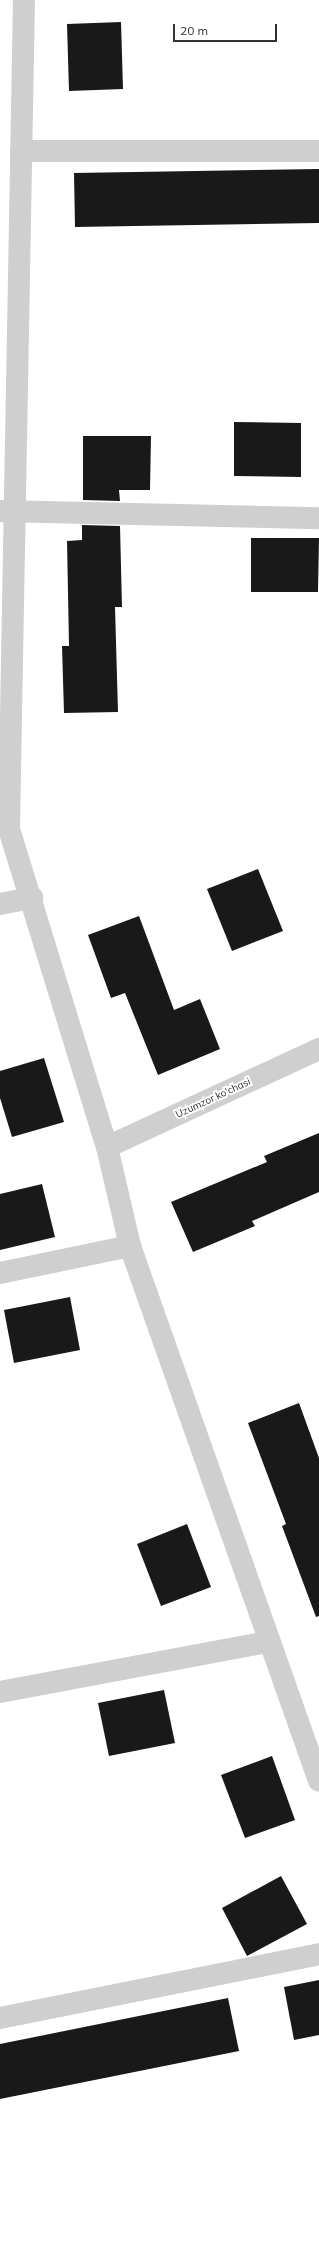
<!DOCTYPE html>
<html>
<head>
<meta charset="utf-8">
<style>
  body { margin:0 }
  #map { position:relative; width:319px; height:2248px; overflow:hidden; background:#fff; font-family:Mulish,sans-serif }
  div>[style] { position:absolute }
  .building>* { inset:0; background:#191919 }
  .minor>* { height:22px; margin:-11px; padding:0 11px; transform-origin:11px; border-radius:11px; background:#cfcfcf }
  span { translate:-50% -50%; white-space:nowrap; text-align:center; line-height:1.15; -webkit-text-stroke:4px #fff; paint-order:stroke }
  .street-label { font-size:10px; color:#323232 }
  .scale { position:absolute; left:173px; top:24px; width:104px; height:18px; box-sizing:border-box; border:2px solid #323232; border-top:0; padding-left:5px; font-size:12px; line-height:14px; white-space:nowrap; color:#323232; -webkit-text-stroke:3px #fff; paint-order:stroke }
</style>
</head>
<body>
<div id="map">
  <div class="building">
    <i style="clip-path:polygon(121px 22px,123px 89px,69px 91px,67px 24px)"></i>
    <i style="clip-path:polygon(319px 169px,319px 223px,75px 227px,74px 173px)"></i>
    <i style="clip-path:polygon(234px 422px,301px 423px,301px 477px,234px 476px)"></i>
    <i style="clip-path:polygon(83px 436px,151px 436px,150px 490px,119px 490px,120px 501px,83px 500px)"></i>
    <i style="clip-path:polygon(82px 525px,120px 526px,122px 607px,115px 607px,118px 712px,64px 713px,62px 646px,69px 646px,67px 541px,82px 540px)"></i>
    <i style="clip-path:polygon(251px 538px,319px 538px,318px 592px,251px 592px)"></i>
    <i style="clip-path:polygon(258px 869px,283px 931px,232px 951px,207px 889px)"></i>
    <i style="clip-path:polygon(139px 916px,174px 1010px,200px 999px,220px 1049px,158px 1075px,125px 993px,111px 998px,88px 935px)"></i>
    <i style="clip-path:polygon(44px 1058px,64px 1122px,12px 1137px,0 1098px,0 1071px)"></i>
    <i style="clip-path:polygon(319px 1133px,319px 1192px,252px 1221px,255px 1226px,193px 1252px,171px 1202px,267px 1162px,264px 1156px)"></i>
    <i style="clip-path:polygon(42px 1184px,55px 1237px,0 1250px,0 1194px)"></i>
    <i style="clip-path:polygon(70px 1297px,80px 1350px,14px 1363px,4px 1310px)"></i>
    <i style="clip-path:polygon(299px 1403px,319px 1458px,319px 1616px,316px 1617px,282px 1526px,286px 1524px,248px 1423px)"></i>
    <i style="clip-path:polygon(187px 1524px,211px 1587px,161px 1606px,137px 1544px)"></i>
    <i style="clip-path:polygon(164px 1690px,175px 1743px,109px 1756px,98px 1703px)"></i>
    <i style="clip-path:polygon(272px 1756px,295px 1820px,245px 1838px,221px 1775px)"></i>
    <i style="clip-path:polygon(281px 1876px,307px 1924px,247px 1956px,222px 1908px)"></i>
    <i style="clip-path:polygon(319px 1980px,319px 2035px,294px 2040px,284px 1987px)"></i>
    <i style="clip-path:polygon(228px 1998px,239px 2051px,0 2099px,0 2044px)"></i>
  </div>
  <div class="minor">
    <i style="left:24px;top:0;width:829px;rotate:91.04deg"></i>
    <i style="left:9px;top:829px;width:333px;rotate:72.9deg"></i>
    <i style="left:107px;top:1147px;width:102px;rotate:76.9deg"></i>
    <i style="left:130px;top:1246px;width:567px;rotate:70.54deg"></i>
    <i style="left:21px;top:151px;width:298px"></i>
    <i style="left:0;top:511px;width:319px;rotate:1.3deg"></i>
    <i style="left:0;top:904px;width:33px;rotate:-11deg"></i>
    <i style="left:107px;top:1147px;width:234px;rotate:-24.8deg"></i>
    <i style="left:0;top:1273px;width:133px;rotate:-11.7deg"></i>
    <i style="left:0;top:1692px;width:273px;rotate:-10.6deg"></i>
    <i style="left:0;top:2018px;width:325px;rotate:-11.3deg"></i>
  </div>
  <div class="street-label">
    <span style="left:213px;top:1098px;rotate:-25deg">Uzumzor ko'chasi</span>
  </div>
  <div class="scale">20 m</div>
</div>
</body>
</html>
